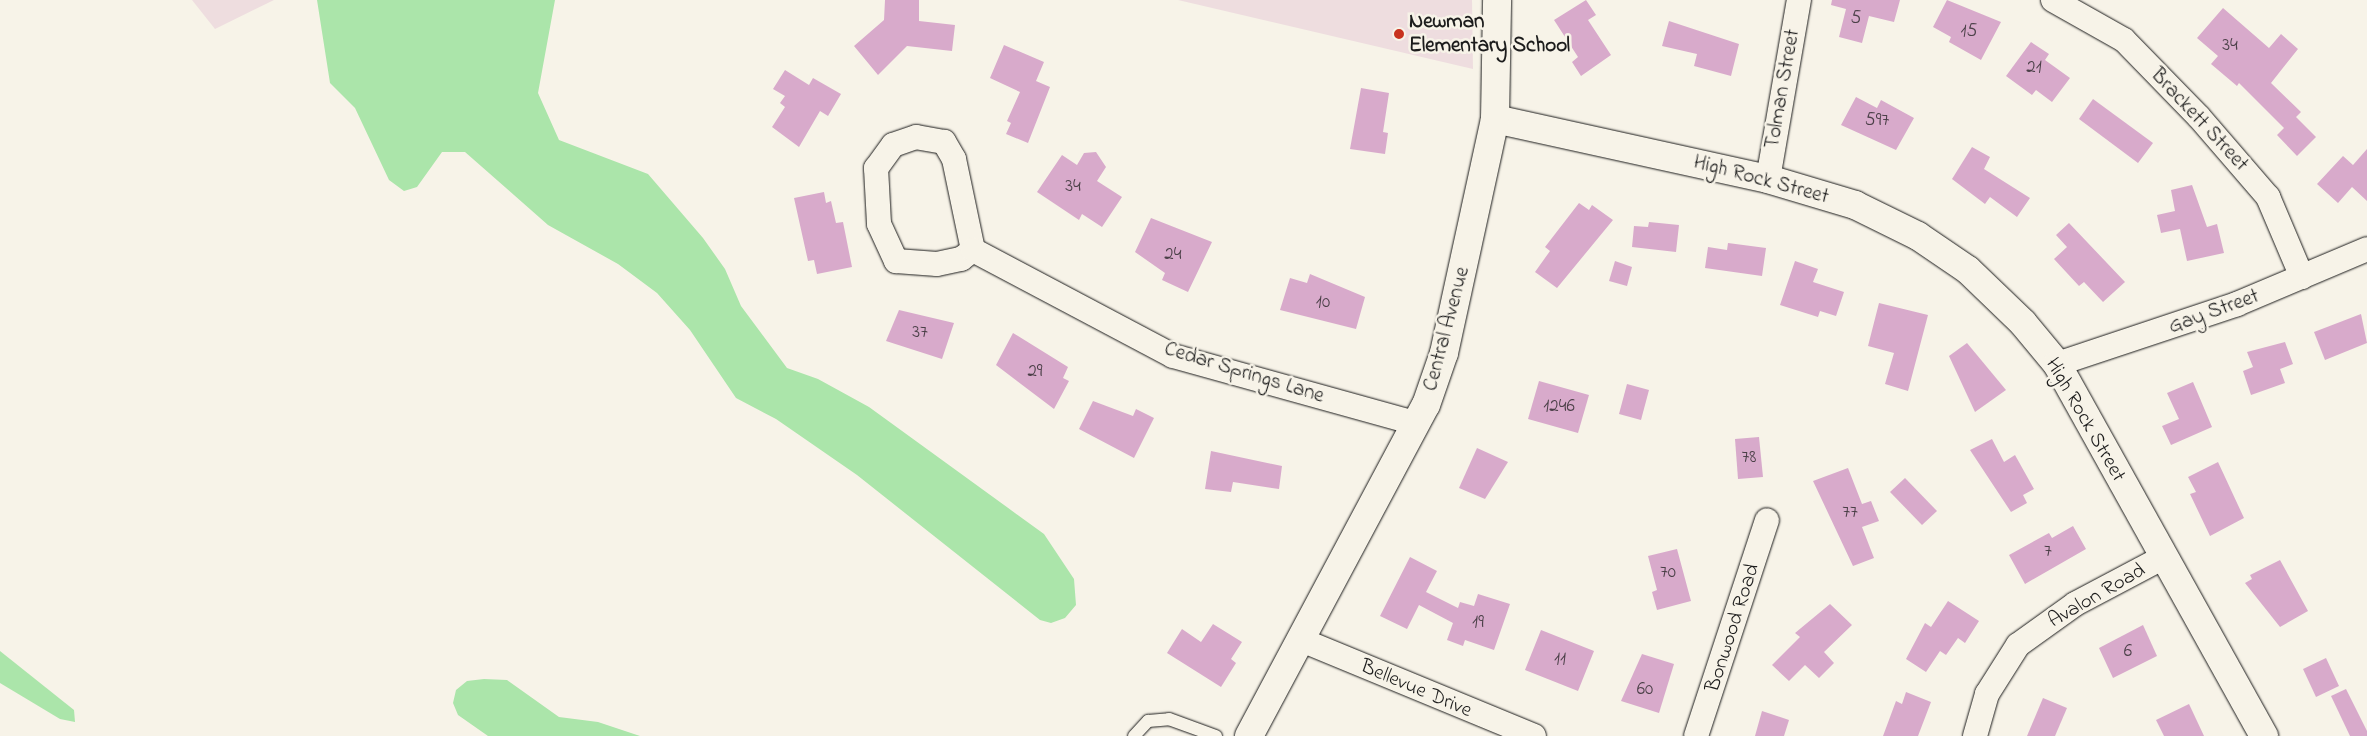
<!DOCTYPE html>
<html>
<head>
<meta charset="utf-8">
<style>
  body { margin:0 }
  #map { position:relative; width:2367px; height:736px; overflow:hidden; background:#f7f3e8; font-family:"Indie Flower",sans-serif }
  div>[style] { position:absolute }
  .built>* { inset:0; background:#eedddf }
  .green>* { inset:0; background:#abe5aa }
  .building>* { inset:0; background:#d8aacb }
  .roads { filter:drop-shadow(0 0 1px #1c1c1c) drop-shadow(0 0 1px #1c1c1c) }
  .service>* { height:12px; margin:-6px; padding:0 6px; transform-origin:6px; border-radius:6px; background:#f7f3e8 }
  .minor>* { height:24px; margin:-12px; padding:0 12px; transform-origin:12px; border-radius:12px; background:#f7f3e8 }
  .tertiary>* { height:28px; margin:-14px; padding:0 14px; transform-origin:14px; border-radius:14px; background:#f7f3e8 }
  .secondary>* { height:28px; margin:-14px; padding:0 14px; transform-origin:14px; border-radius:14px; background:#f7f3e8 }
  .dots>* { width:14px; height:14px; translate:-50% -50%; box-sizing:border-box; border:2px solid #f7f3e8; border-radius:50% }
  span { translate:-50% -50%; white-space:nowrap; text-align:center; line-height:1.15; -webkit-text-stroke:5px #f7f3e8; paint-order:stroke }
  .number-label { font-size:19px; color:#4b4048 }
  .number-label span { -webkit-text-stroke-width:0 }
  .poi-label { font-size:21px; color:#1c1c1c; font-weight:700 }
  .left { translate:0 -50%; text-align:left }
  .street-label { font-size:21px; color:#1c1c1c }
</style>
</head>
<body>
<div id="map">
  <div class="built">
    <i style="clip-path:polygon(192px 0,274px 0,215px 29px)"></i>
    <i style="clip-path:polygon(1178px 0,1472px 0,1473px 69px)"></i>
  </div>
  <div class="green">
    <i style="clip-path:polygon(317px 0,555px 0,538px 93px,559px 140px,648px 174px,703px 238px,725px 269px,741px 306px,787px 368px,818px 379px,869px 407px,1044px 534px,1074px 579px,1076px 605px,1065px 618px,1051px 623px,1040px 620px,857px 475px,776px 419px,736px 398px,690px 330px,657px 293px,618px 264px,548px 225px,465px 152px,442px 152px,417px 187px,404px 191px,389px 180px,355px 108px,330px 83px)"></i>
    <i style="clip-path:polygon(0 651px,74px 710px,75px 722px,60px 719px,0 683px)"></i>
    <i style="clip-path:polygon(484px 679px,507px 680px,559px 717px,598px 722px,640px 736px,488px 736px,458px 715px,453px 703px,456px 690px,467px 681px)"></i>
  </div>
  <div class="building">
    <i style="clip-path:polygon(885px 0,919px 0,919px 21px,955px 25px,952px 51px,907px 46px,878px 75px,854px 46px,884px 20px)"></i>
    <i style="clip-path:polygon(1586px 0,1596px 15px,1588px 20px,1611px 55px,1581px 76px,1572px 62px,1578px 57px,1554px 20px)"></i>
    <i style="clip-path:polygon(1832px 0,1900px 0,1894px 22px,1869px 16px,1862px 43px,1839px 37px,1846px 9px,1831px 5px)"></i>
    <i style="clip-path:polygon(1947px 0,2001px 22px,1981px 60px,1949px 42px,1951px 37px,1933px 27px)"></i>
    <i style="clip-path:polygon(2223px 8px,2269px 48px,2281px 34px,2298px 49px,2271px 83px,2301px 112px,2296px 117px,2316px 137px,2297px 156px,2277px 135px,2284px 128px,2239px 83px,2237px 86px,2211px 64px,2218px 56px,2197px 38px)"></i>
    <i style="clip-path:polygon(1669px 21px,1739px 44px,1731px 76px,1694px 66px,1697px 54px,1662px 46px)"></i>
    <i style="clip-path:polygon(2031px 42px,2049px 54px,2045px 60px,2070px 78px,2052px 102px,2036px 90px,2032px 95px,2006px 76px)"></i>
    <i style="clip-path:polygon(1004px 45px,1044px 62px,1036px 81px,1050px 87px,1028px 143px,1006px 134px,1011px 123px,1007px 121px,1020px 92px,990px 78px)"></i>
    <i style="clip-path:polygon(785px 70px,809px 85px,813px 78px,841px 94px,828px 116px,820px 111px,799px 147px,772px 127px,785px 107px,780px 103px,785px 96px,773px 89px)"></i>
    <i style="clip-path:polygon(1361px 88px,1389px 93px,1383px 132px,1388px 133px,1385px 154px,1350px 149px)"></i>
    <i style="clip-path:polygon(1856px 97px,1877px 108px,1881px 100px,1914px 118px,1896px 150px,1841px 125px)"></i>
    <i style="clip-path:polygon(2093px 99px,2153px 143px,2138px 163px,2079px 119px)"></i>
    <i style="clip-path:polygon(1972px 147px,1990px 157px,1984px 169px,2030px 198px,2017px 217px,1990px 197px,1985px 204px,1952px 179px)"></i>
    <i style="clip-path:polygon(2367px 149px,2367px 201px,2352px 187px,2338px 203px,2317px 184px,2343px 156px,2353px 165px)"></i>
    <i style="clip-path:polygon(1096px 152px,1106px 167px,1097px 181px,1122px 197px,1102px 227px,1082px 214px,1079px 220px,1037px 192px,1062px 155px,1077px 165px,1084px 153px)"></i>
    <i style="clip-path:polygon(2192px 185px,2207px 227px,2217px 224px,2224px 253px,2187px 261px,2180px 229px,2161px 233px,2157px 215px,2175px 211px,2171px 190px)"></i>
    <i style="clip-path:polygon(824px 192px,826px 203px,831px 201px,836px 223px,843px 222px,852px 267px,817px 274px,814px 260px,808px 261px,794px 198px)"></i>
    <i style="clip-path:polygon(1579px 203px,1589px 210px,1592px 205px,1613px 220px,1557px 288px,1535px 272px,1550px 251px,1545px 247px)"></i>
    <i style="clip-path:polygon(1151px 218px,1212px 242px,1188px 292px,1162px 280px,1165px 273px,1135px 252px)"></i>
    <i style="clip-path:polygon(1649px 222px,1679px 225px,1676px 252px,1632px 247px,1634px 226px,1648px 227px)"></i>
    <i style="clip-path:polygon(2069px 223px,2125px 282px,2103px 302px,2084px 282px,2079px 286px,2054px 259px,2067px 247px,2056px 235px)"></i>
    <i style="clip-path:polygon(1728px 243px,1766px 248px,1762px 276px,1705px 268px,1708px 247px,1727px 250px)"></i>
    <i style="clip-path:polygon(1615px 261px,1632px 267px,1627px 286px,1609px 281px)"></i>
    <i style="clip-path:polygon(1795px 261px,1818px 269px,1813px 282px,1844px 292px,1836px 316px,1820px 311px,1818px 317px,1780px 305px)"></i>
    <i style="clip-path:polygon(1310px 274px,1365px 297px,1356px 329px,1280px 310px,1290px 278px,1307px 283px)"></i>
    <i style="clip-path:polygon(1879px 303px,1928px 315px,1908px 391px,1885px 384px,1894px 353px,1868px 346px)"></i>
    <i style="clip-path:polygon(899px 310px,954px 323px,942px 359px,886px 341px)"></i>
    <i style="clip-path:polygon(2361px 314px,2367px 343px,2325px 360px,2314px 332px)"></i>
    <i style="clip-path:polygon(1013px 333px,1068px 367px,1063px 378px,1069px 381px,1054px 409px,996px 365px)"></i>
    <i style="clip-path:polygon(2285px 342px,2293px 364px,2280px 369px,2285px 383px,2251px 395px,2243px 371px,2253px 367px,2247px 352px)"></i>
    <i style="clip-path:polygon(1967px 343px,2006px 390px,1975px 412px,1949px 356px)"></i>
    <i style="clip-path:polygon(1539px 381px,1589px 395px,1578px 433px,1528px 419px)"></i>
    <i style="clip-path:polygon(2193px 382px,2212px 427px,2171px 445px,2162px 426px,2179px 419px,2167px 393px)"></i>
    <i style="clip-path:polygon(1627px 384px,1649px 390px,1641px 420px,1619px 414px)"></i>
    <i style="clip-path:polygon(1093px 401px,1133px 416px,1136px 409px,1154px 418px,1134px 458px,1079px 429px)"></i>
    <i style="clip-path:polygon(1759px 437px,1763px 477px,1738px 479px,1735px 439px)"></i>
    <i style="clip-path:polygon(1992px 439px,2004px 462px,2015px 455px,2034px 489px,2023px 495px,2027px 503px,2011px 512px,1970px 450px)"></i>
    <i style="clip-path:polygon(1477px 448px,1508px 462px,1485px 499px,1459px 488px)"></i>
    <i style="clip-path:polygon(1211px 451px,1282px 466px,1279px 489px,1233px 482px,1231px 492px,1205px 489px)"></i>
    <i style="clip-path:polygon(2218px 462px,2244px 518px,2210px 536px,2190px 494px,2196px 492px,2188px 477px)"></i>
    <i style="clip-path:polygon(1848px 468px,1862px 504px,1871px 501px,1879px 521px,1862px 527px,1874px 558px,1853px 566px,1813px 481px)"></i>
    <i style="clip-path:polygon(1905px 478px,1937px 511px,1922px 525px,1890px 492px)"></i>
    <i style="clip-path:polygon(2073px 526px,2086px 549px,2025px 584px,2009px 555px,2049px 533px,2052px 538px)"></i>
    <i style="clip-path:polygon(1677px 549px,1691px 601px,1657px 610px,1652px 592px,1657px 590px,1648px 556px)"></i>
    <i style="clip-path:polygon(1410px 557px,1437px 571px,1426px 592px,1458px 608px,1460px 602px,1474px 606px,1478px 594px,1510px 604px,1494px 650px,1465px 640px,1463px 646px,1447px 640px,1453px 623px,1419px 605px,1407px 629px,1380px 616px)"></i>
    <i style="clip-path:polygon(2280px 560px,2308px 611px,2280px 627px,2245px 583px,2252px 579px,2250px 575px)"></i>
    <i style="clip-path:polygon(1948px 601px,1979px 621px,1965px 643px,1958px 638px,1946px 655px,1940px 651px,1926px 672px,1906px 659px,1925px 623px,1931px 627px)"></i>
    <i style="clip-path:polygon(1830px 604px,1852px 625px,1824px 652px,1834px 663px,1819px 678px,1805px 665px,1789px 681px,1772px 665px,1800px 637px,1795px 633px)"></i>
    <i style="clip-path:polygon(1213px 624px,1242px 642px,1231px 659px,1236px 663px,1221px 687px,1167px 653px,1182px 629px,1201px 642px)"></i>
    <i style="clip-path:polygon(2143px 625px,2157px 656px,2113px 678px,2099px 648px)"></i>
    <i style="clip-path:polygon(1541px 630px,1594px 651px,1578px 691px,1525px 670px)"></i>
    <i style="clip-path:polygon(1642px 654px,1674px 664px,1659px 713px,1621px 701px)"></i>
    <i style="clip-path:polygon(2326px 658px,2339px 686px,2316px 697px,2303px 669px)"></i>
    <i style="clip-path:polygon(2346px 689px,2367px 731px,2367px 736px,2350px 736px,2331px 696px)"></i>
    <i style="clip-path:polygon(1906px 692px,1931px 702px,1918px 736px,1883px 736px,1896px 701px,1902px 704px)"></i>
    <i style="clip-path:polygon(2043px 698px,2067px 708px,2055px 736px,2027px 736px)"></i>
    <i style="clip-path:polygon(2189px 704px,2204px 736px,2164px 736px,2156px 720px)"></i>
    <i style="clip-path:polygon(1762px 711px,1789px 720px,1784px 736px,1755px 736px)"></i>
  </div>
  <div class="roads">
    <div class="service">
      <i style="left:1134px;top:736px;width:21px;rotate:-47deg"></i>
      <i style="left:1148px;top:721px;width:21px;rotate:-5deg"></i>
      <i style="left:1169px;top:719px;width:50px;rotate:19.9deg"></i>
    </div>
    <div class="minor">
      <i style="left:2053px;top:0;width:81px;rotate:29.4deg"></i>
      <i style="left:2124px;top:40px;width:107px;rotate:45.8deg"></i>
      <i style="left:2199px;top:117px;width:106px;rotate:49.2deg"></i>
      <i style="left:2268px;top:197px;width:87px;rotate:67deg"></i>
      <i style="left:1768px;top:179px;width:182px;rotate:-80.2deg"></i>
      <i style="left:973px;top:250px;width:93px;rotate:-101.8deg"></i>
      <i style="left:954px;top:159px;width:20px;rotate:-120deg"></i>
      <i style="left:944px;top:142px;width:28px;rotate:-170deg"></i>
      <i style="left:916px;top:137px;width:24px;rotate:161deg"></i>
      <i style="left:893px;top:145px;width:29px;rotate:126deg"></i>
      <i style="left:876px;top:168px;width:56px;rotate:86.9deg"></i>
      <i style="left:879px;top:224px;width:41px;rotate:65.3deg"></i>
      <i style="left:896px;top:261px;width:41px;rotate:4.2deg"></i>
      <i style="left:937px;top:264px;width:25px;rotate:-12deg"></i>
      <i style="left:961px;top:259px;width:15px;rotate:-37deg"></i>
      <i style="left:973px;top:250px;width:226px;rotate:27.9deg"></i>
      <i style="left:1173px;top:356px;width:251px;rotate:15.5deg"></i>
      <i style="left:2057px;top:364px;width:190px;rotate:-18.4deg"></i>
      <i style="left:2237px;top:304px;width:141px;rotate:-22.9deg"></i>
      <i style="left:1299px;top:639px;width:254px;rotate:22.4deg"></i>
      <i style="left:1696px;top:736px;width:227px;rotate:-71.8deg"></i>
      <i style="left:1975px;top:736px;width:44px;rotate:-74.1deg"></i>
      <i style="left:1987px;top:694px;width:58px;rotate:-57.7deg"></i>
      <i style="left:2018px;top:645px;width:70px;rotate:-35.7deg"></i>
      <i style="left:2075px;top:604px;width:98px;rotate:-27.9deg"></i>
    </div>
    <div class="tertiary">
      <i style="left:1495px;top:119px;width:280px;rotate:12.4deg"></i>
      <i style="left:1768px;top:179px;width:91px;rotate:16.6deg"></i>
      <i style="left:1855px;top:205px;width:70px;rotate:26.2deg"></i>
      <i style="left:1918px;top:236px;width:60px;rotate:34.2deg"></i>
      <i style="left:1968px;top:270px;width:76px;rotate:43.9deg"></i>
      <i style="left:2023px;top:323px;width:53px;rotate:50.3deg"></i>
      <i style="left:2057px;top:364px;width:426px;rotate:60.9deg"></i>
    </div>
    <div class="secondary">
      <i style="left:1249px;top:736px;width:375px;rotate:-61.9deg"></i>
      <i style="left:1426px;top:405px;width:55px;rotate:-70.9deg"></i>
      <i style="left:1444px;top:353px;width:239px;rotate:-77.7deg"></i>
      <i style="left:1495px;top:119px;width:119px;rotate:-89deg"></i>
    </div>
  </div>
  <div class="dots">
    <i style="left:1399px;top:34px;background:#c8321e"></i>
  </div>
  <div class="number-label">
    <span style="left:1856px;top:19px">5</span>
    <span style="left:1969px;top:32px">15</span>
    <span style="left:2230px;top:46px">34</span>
    <span style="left:2034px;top:68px">21</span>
    <span style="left:1877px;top:121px">597</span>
    <span style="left:1073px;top:187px">34</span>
    <span style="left:1173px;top:255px">24</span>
    <span style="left:1323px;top:303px">10</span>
    <span style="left:920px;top:333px">37</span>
    <span style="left:1035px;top:372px">29</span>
    <span style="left:1559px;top:407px">1246</span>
    <span style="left:1749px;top:458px">78</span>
    <span style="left:1850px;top:513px">77</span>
    <span style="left:2048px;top:552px">7</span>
    <span style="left:1668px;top:573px">70</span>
    <span style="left:1478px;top:623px">19</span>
    <span style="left:2128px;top:652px">6</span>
    <span style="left:1560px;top:660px">11</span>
    <span style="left:1645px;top:690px">60</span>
  </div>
  <div class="poi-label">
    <span class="left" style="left:1409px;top:34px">Newman<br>Elementary School</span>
  </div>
  <div class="street-label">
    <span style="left:1783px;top:89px;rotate:-80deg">Tolman Street</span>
    <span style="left:2199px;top:120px;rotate:47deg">Brackett Street</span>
    <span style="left:1761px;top:180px;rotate:15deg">High Rock Street</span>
    <span style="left:2214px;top:312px;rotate:-20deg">Gay Street</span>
    <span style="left:1447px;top:329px;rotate:-75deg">Central Avenue</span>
    <span style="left:1244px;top:373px;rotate:17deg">Cedar Springs Lane</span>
    <span style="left:2085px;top:420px;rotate:60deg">High Rock Street</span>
    <span style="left:2097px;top:596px;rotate:-30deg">Avalon Road</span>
    <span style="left:1733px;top:628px;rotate:-72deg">Bonwood Road</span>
    <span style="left:1416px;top:689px;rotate:23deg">Bellevue Drive</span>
  </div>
</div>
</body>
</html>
